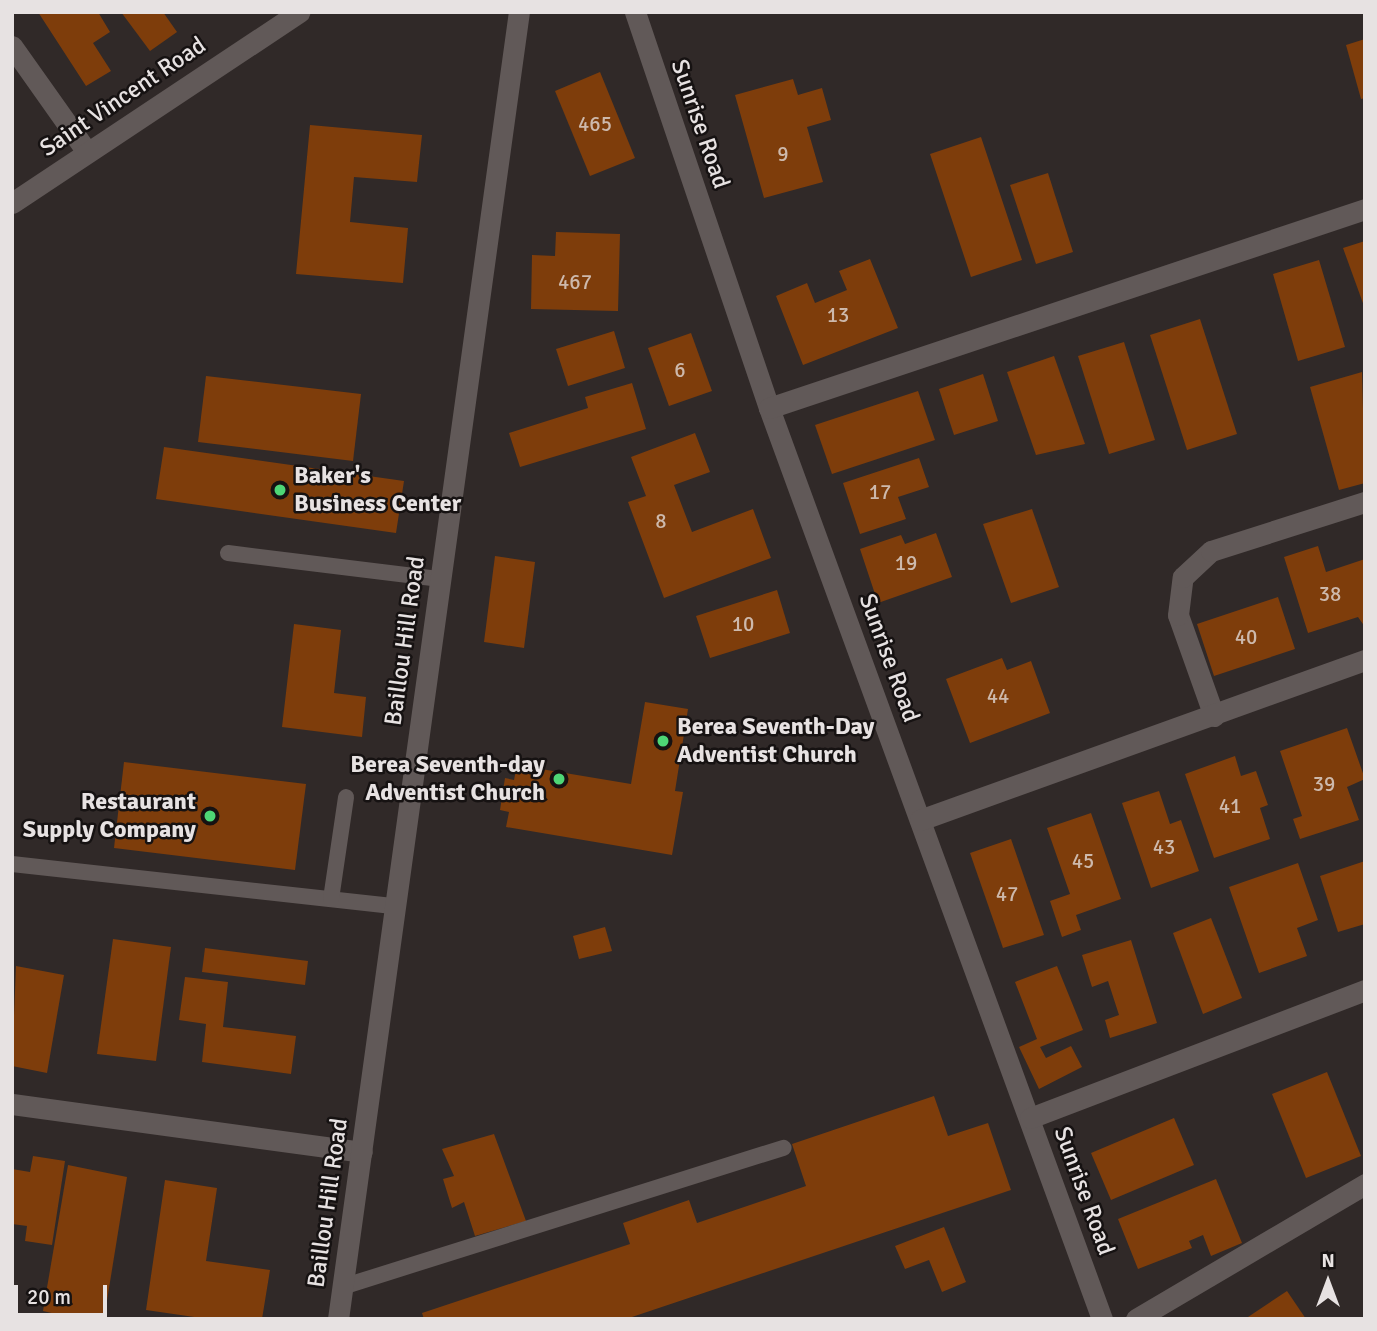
<!DOCTYPE html>
<html>
<head>
<meta charset="utf-8">
<style>
  body { margin:0 }
  #map { position:relative; width:1377px; height:1331px; overflow:hidden; background:#302928; font-family:Signika,sans-serif }
  div>[style] { position:absolute }
  .building>* { inset:0; background:#7e3d0b }
  .lane>* { height:16px; margin:-8px; padding:0 8px; transform-origin:8px; border-radius:8px; background:#615958 }
  .street>* { height:21px; margin:-10.5px; padding:0 10.5px; transform-origin:10.5px; border-radius:10.5px; background:#615958 }
  .secondary>* { height:21px; margin:-10.5px; padding:0 10.5px; transform-origin:10.5px; border-radius:10.5px; background:#615958 }
  .dots>* { width:19px; height:19px; translate:-50% -50%; box-sizing:border-box; border:4px solid #161212; border-radius:50% }
  span { translate:-50% -50%; white-space:nowrap; text-align:center; line-height:1.15; -webkit-text-stroke:5px #161212; paint-order:stroke }
  .number-label { font-size:21px; color:#cdb9ac }
  .number-label span { -webkit-text-stroke-width:0 }
  .street-label { font-size:24px; color:#e7e2e2 }
  .poi-label { font-size:24px; color:#e7e2e2; font-weight:700 }
  .left { translate:0 -50%; text-align:left }
  .right { translate:-100% -50%; text-align:right }
  .frame { position:absolute; inset:0; border:14px solid #e7e2e2; pointer-events:none }
  .north { position:absolute; left:1293px; top:1247px; width:70px; height:70px; -webkit-text-stroke:5px #161212; paint-order:stroke; rotate:0deg; font-size:19px; font-weight:700; line-height:28px; text-align:center; color:#e7e2e2 }
  .north::after { content:''; display:block; margin:auto; width:24px; height:32px; background:#e7e2e2; clip-path:polygon(50% 0,100% 100%,50% 72%,0 100%) }
  .scale { position:absolute; left:14px; top:1285px; width:93px; height:32px; box-sizing:border-box; border:4px solid #e7e2e2; border-top:0; padding-left:9px; font-size:21px; line-height:24px; white-space:nowrap; color:#e7e2e2; -webkit-text-stroke:5px #161212; paint-order:stroke }
</style>
</head>
<body>
<div id="map">
  <div class="building">
    <div style="clip-path:polygon(38px 12px,98px 12px,110px 32px,93px 43px,111px 71px,86px 86px)"></div>
    <div style="clip-path:polygon(121px 12px,163px 12px,177px 32px,150px 51px)"></div>
    <div style="clip-path:polygon(1365px 39px,1365px 98px,1361px 99px,1346px 45px)"></div>
    <div style="clip-path:polygon(600px 72px,635px 158px,590px 176px,555px 91px)"></div>
    <div style="clip-path:polygon(793px 79px,798px 95px,822px 88px,831px 120px,807px 127px,823px 182px,764px 198px,735px 95px)"></div>
    <div style="clip-path:polygon(310px 125px,422px 135px,417px 182px,354px 177px,350px 222px,408px 228px,403px 283px,296px 274px)"></div>
    <div style="clip-path:polygon(981px 137px,1022px 260px,971px 277px,930px 154px)"></div>
    <div style="clip-path:polygon(1048px 173px,1073px 252px,1036px 264px,1010px 185px)"></div>
    <div style="clip-path:polygon(556px 232px,620px 234px,618px 311px,531px 309px,532px 255px,555px 256px)"></div>
    <div style="clip-path:polygon(1365px 241px,1365px 306px,1364px 306px,1343px 248px)"></div>
    <div style="clip-path:polygon(870px 259px,898px 328px,803px 365px,776px 296px,807px 283px,815px 303px,847px 290px,839px 271px)"></div>
    <div style="clip-path:polygon(1319px 260px,1345px 347px,1298px 361px,1273px 274px)"></div>
    <div style="clip-path:polygon(1200px 319px,1237px 434px,1187px 450px,1150px 335px)"></div>
    <div style="clip-path:polygon(614px 331px,625px 368px,568px 386px,556px 349px)"></div>
    <div style="clip-path:polygon(691px 333px,712px 391px,669px 406px,648px 348px)"></div>
    <div style="clip-path:polygon(1124px 342px,1155px 440px,1109px 454px,1078px 356px)"></div>
    <div style="clip-path:polygon(1054px 356px,1085px 444px,1036px 455px,1007px 372px)"></div>
    <div style="clip-path:polygon(1362px 372px,1365px 483px,1339px 490px,1310px 387px)"></div>
    <div style="clip-path:polygon(983px 374px,998px 421px,954px 435px,939px 389px)"></div>
    <div style="clip-path:polygon(206px 376px,361px 394px,353px 461px,198px 442px)"></div>
    <div style="clip-path:polygon(632px 383px,646px 429px,520px 467px,509px 433px,588px 408px,585px 397px)"></div>
    <div style="clip-path:polygon(918px 391px,935px 440px,832px 474px,815px 425px)"></div>
    <div style="clip-path:polygon(695px 433px,710px 472px,674px 485px,692px 532px,753px 509px,771px 558px,664px 598px,628px 502px,646px 496px,631px 457px)"></div>
    <div style="clip-path:polygon(164px 447px,404px 481px,396px 533px,156px 499px)"></div>
    <div style="clip-path:polygon(919px 458px,929px 487px,898px 497px,906px 519px,860px 534px,843px 483px)"></div>
    <div style="clip-path:polygon(1032px 509px,1059px 587px,1011px 603px,983px 524px)"></div>
    <div style="clip-path:polygon(936px 533px,952px 577px,878px 603px,860px 549px,901px 535px,905px 544px)"></div>
    <div style="clip-path:polygon(1318px 546px,1326px 572px,1365px 559px,1365px 627px,1358px 617px,1308px 633px,1284px 557px)"></div>
    <div style="clip-path:polygon(495px 556px,535px 562px,524px 648px,484px 642px)"></div>
    <div style="clip-path:polygon(777px 590px,790px 633px,710px 658px,696px 616px)"></div>
    <div style="clip-path:polygon(1278px 597px,1295px 649px,1214px 676px,1197px 624px)"></div>
    <div style="clip-path:polygon(294px 624px,341px 630px,334px 693px,366px 697px,362px 737px,282px 727px)"></div>
    <div style="clip-path:polygon(1002px 658px,1007px 670px,1031px 661px,1050px 713px,970px 743px,946px 679px)"></div>
    <div style="clip-path:polygon(645px 702px,688px 709px,675px 791px,683px 792px,672px 855px,506px 827px,509px 812px,500px 810px,505px 778px,514px 780px,517px 765px,631px 784px)"></div>
    <div style="clip-path:polygon(1347px 728px,1365px 779px,1347px 787px,1359px 820px,1300px 839px,1293px 819px,1302px 816px,1280px 751px)"></div>
    <div style="clip-path:polygon(1235px 756px,1241px 776px,1256px 771px,1268px 805px,1260px 808px,1270px 839px,1214px 858px,1185px 774px)"></div>
    <div style="clip-path:polygon(124px 762px,306px 784px,295px 870px,114px 848px)"></div>
    <div style="clip-path:polygon(1159px 791px,1170px 824px,1181px 820px,1199px 871px,1151px 888px,1122px 803px)"></div>
    <div style="clip-path:polygon(1091px 813px,1121px 899px,1076px 915px,1081px 930px,1062px 937px,1050px 901px,1070px 894px,1047px 828px)"></div>
    <div style="clip-path:polygon(1011px 839px,1044px 935px,1003px 948px,970px 853px)"></div>
    <div style="clip-path:polygon(1365px 861px,1365px 924px,1338px 932px,1320px 876px)"></div>
    <div style="clip-path:polygon(1298px 863px,1318px 920px,1297px 928px,1307px 956px,1259px 973px,1229px 887px)"></div>
    <div style="clip-path:polygon(1211px 918px,1242px 998px,1203px 1014px,1173px 933px)"></div>
    <div style="clip-path:polygon(605px 927px,612px 951px,579px 959px,573px 936px)"></div>
    <div style="clip-path:polygon(113px 939px,171px 947px,156px 1061px,97px 1054px)"></div>
    <div style="clip-path:polygon(1131px 940px,1157px 1023px,1110px 1038px,1105px 1020px,1119px 1015px,1108px 981px,1092px 987px,1082px 955px)"></div>
    <div style="clip-path:polygon(205px 948px,308px 961px,305px 985px,202px 972px)"></div>
    <div style="clip-path:polygon(16px 966px,64px 975px,47px 1073px,12px 1066px)"></div>
    <div style="clip-path:polygon(1057px 966px,1083px 1030px,1040px 1047px,1046px 1058px,1071px 1046px,1082px 1067px,1039px 1089px,1019px 1047px,1037px 1039px,1015px 982px)"></div>
    <div style="clip-path:polygon(185px 977px,228px 982px,223px 1027px,296px 1036px,291px 1074px,202px 1062px,206px 1024px,179px 1020px)"></div>
    <div style="clip-path:polygon(1327px 1072px,1361px 1156px,1306px 1178px,1272px 1094px)"></div>
    <div style="clip-path:polygon(934px 1096px,948px 1136px,988px 1123px,1011px 1190px,626px 1319px,424px 1319px,422px 1313px,630px 1244px,623px 1223px,689px 1200px,697px 1223px,806px 1186px,792px 1144px)"></div>
    <div style="clip-path:polygon(1174px 1118px,1194px 1165px,1111px 1200px,1091px 1153px)"></div>
    <div style="clip-path:polygon(494px 1134px,526px 1221px,475px 1236px,464px 1202px,452px 1208px,443px 1179px,454px 1176px,442px 1149px)"></div>
    <div style="clip-path:polygon(33px 1156px,65px 1161px,52px 1245px,25px 1241px,27px 1226px,12px 1224px,12px 1169px,30px 1172px)"></div>
    <div style="clip-path:polygon(68px 1165px,127px 1177px,104px 1319px,77px 1319px,43px 1311px)"></div>
    <div style="clip-path:polygon(1216px 1179px,1242px 1243px,1211px 1256px,1203px 1235px,1189px 1241px,1192px 1248px,1138px 1269px,1118px 1219px)"></div>
    <div style="clip-path:polygon(165px 1180px,217px 1188px,206px 1261px,270px 1270px,262px 1319px,208px 1319px,146px 1310px)"></div>
    <div style="clip-path:polygon(944px 1227px,966px 1282px,942px 1292px,929px 1260px,905px 1269px,895px 1246px)"></div>
    <div style="clip-path:polygon(1287px 1291px,1306px 1319px,1245px 1319px)"></div>
  </div>
  <div class="lane">
    <div style="left:228px;top:553px;width:214px;rotate:7deg"></div>
    <div style="left:12px;top:864px;width:385px;rotate:6.3deg"></div>
    <div style="left:331px;top:899px;width:103px;rotate:-81.6deg"></div>
    <div style="left:342px;top:1287px;width:463px;rotate:-17.5deg"></div>
  </div>
  <div class="street">
    <div style="left:635px;top:12px;width:418px;rotate:71.3deg"></div>
    <div style="left:769px;top:408px;width:970px;rotate:69.92deg"></div>
    <div style="left:12px;top:46px;width:130px;rotate:54.7deg"></div>
    <div style="left:769px;top:408px;width:628px;rotate:-18.46deg"></div>
    <div style="left:1214px;top:716px;width:107px;rotate:-109.6deg"></div>
    <div style="left:1178px;top:615px;width:38px;rotate:-83deg"></div>
    <div style="left:1183px;top:577px;width:38px;rotate:-43deg"></div>
    <div style="left:1211px;top:551px;width:162px;rotate:-17.7deg"></div>
    <div style="left:920px;top:820px;width:473px;rotate:-19.8deg"></div>
    <div style="left:12px;top:1104px;width:353px;rotate:7.8deg"></div>
    <div style="left:1030px;top:1118px;width:359px;rotate:-20.9deg"></div>
    <div style="left:1136px;top:1319px;width:266px;rotate:-30.5deg"></div>
  </div>
  <div class="secondary">
    <div style="left:12px;top:203px;width:345px;rotate:-33.6deg"></div>
    <div style="left:338px;top:1319px;width:1319px;rotate:-82.12deg"></div>
  </div>
  <div class="dots">
    <div style="left:280px;top:490px;background:#4ed675"></div>
    <div style="left:663px;top:741px;background:#4ed675"></div>
    <div style="left:559px;top:779px;background:#4ed675"></div>
    <div style="left:210px;top:816px;background:#4ed675"></div>
  </div>
  <div class="number-label">
    <span style="left:595px;top:124px">465</span>
    <span style="left:783px;top:154px">9</span>
    <span style="left:575px;top:282px">467</span>
    <span style="left:838px;top:315px">13</span>
    <span style="left:680px;top:370px">6</span>
    <span style="left:880px;top:492px">17</span>
    <span style="left:661px;top:521px">8</span>
    <span style="left:906px;top:563px">19</span>
    <span style="left:1330px;top:594px">38</span>
    <span style="left:743px;top:624px">10</span>
    <span style="left:1246px;top:637px">40</span>
    <span style="left:998px;top:696px">44</span>
    <span style="left:1324px;top:784px">39</span>
    <span style="left:1230px;top:806px">41</span>
    <span style="left:1164px;top:847px">43</span>
    <span style="left:1083px;top:861px">45</span>
    <span style="left:1007px;top:894px">47</span>
  </div>
  <div class="street-label">
    <span style="left:123px;top:97px;rotate:-34deg">Saint Vincent Road</span>
    <span style="left:700px;top:124px;rotate:71deg">Sunrise Road</span>
    <span style="left:405px;top:641px;rotate:-82deg">Baillou Hill Road</span>
    <span style="left:889px;top:658px;rotate:70deg">Sunrise Road</span>
    <span style="left:1084px;top:1191px;rotate:70deg">Sunrise Road</span>
    <span style="left:328px;top:1203px;rotate:-82deg">Baillou Hill Road</span>
  </div>
  <div class="poi-label">
    <span class="left" style="left:294px;top:490px">Baker's<br>Business Center</span>
    <span class="left" style="left:677px;top:741px">Berea Seventh-Day<br>Adventist Church</span>
    <span class="right" style="left:545px;top:779px">Berea Seventh-day<br>Adventist Church</span>
    <span class="right" style="left:196px;top:816px">Restaurant<br>Supply Company</span>
  </div>
  <div class="frame"></div>
  <div class="north">N</div>
  <div class="scale">20 m</div>
</div>
</body>
</html>
